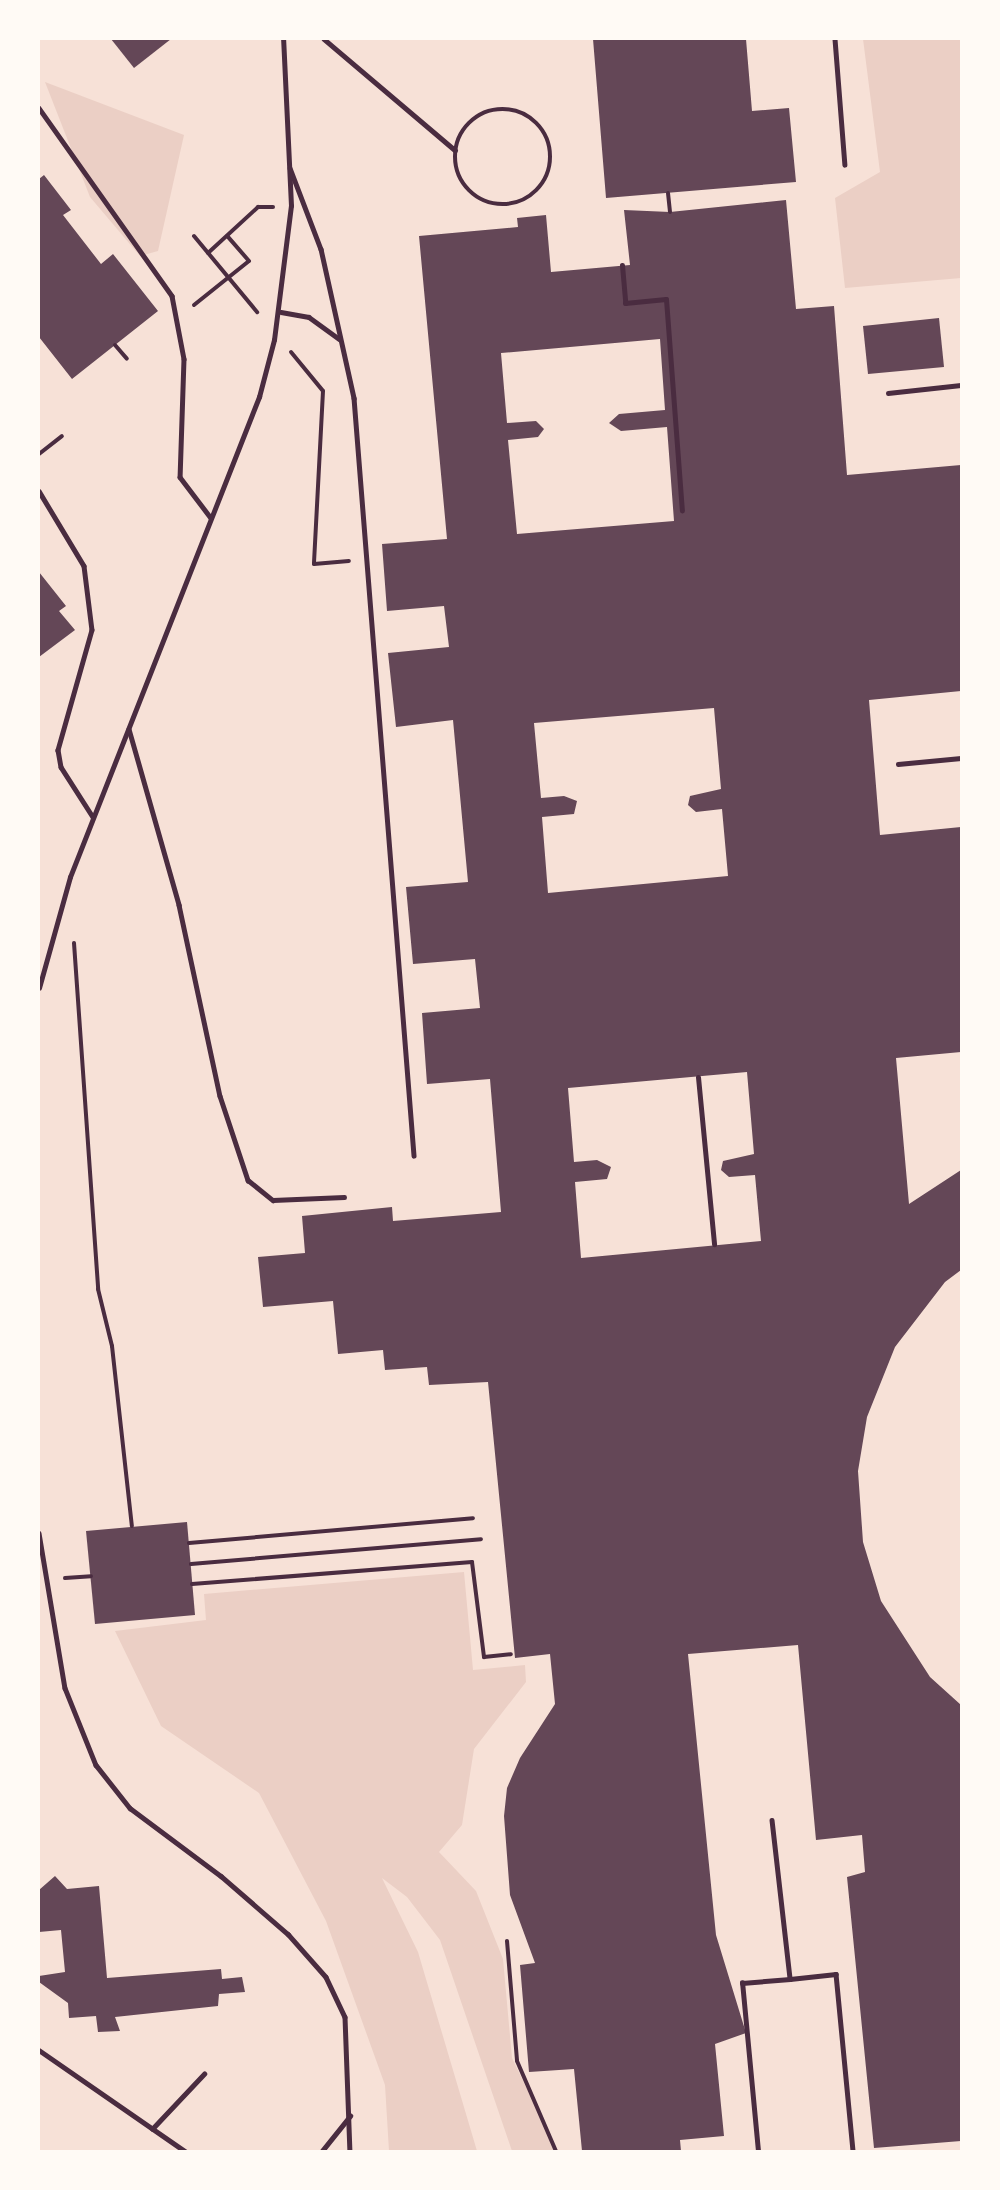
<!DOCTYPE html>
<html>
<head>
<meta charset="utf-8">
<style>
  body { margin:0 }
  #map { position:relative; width:1000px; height:2190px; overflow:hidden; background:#f7e1d7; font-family:Commissioner,sans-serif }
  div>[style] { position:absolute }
  .green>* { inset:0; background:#ebcfc5 }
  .building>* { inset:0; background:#644757 }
  .path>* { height:4px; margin:-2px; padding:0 2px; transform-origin:2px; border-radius:2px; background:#4a2c40 }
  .service>* { height:4.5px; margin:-2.25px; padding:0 2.25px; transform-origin:2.25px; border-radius:2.25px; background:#4a2c40 }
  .service>.ring { margin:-2.25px; padding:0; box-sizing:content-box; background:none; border:4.5px solid #4a2c40; border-radius:50% }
  .pedestrian>* { height:5px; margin:-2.5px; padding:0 2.5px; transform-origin:2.5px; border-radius:2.5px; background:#4a2c40 }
  span { translate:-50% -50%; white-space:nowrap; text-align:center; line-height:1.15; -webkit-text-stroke:6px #fffaf5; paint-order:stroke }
  .frame { position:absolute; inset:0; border:40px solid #fffaf5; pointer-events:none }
</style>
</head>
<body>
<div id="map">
  <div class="green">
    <div style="clip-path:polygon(863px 39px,961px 39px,961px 278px,845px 288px,835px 198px,880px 172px)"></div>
    <div style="clip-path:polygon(45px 82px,184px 135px,158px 251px,140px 256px,90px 197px)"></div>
    <div style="clip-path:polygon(464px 1572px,473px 1670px,525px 1665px,526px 1682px,474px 1749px,462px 1825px,439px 1852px,476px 1891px,503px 1959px,512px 2058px,557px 2151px,512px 2151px,440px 1940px,407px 1897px,382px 1878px,418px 1952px,477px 2151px,389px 2151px,385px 2085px,326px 1921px,259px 1793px,161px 1726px,115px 1631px,206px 1620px,204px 1594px)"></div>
  </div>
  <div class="building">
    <div style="clip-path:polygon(111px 39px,171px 39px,134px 68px)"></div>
    <div style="clip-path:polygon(593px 39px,746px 39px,752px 111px,789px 108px,796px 182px,606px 198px)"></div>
    <div style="clip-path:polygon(44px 175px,71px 210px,63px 215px,101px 264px,113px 254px,158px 311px,72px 379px,39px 337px,39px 179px)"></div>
    <div style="clip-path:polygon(evenodd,786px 200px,796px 309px,834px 306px,847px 475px,961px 465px,961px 691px,869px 700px,880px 835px,961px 827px,961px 1052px,896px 1058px,909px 1204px,961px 1170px,961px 1270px,945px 1282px,895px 1347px,867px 1417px,858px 1471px,863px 1542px,881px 1601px,930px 1677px,961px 1705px,961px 2141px,874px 2148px,847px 1877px,865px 1872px,862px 1835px,816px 1840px,798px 1645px,688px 1654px,716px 1935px,746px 2033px,715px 2044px,724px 2136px,680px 2140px,681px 2151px,582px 2151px,574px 2069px,529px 2072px,520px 1965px,535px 1963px,510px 1895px,504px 1816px,507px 1788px,520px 1758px,555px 1704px,550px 1654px,515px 1658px,488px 1382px,429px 1385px,427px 1367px,385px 1370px,383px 1350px,338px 1354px,333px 1301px,263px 1307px,258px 1257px,305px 1253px,302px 1216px,392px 1207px,393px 1221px,501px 1212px,490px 1079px,427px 1084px,422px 1013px,480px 1008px,475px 959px,413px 964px,406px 887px,468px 882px,453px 720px,396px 727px,388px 653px,449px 647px,444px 606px,387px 611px,382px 544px,447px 539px,419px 236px,518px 227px,517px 218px,546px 215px,551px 272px,630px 265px,624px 210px,670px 212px,786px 200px,660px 339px,665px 410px,619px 414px,609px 423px,621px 431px,667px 427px,674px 521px,517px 534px,508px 440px,538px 437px,544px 429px,536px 421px,507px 423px,501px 353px,660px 339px,786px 200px,714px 708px,721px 789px,690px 796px,688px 805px,696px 812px,722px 809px,728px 876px,548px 893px,542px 817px,574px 814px,577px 801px,564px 796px,541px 798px,534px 723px,714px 708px,786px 200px,747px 1072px,754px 1154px,723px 1161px,721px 1170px,729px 1177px,755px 1175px,761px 1241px,581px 1258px,575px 1182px,607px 1179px,611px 1167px,597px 1160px,574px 1162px,568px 1088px,747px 1072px)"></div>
    <div style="clip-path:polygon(939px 318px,944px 367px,868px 374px,863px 326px)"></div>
    <div style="clip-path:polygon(39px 572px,66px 606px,59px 611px,75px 630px,39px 657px)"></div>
    <div style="clip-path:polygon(187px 1522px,195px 1615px,95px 1624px,86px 1531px)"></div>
    <div style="clip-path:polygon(55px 1876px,67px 1889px,99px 1886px,107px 1978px,221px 1969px,222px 1979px,242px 1977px,245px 1992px,219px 1994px,218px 2006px,115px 2017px,120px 2031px,98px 2032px,96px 2016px,69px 2018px,68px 2003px,39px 1982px,39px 1976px,65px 1972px,61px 1930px,39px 1932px,39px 1890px)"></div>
  </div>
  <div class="path">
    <div style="left:668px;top:193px;width:19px;rotate:84deg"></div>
    <div style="left:194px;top:236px;width:99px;rotate:50.3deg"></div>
    <div style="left:208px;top:253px;width:68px;rotate:-42.6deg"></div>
    <div style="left:258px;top:207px;width:15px"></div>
    <div style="left:194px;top:305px;width:70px;rotate:-38.7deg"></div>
    <div style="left:249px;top:261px;width:33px;rotate:-131deg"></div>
    <div style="left:115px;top:345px;width:18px;rotate:49deg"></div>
    <div style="left:291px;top:352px;width:50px;rotate:50.6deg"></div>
    <div style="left:323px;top:391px;width:173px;rotate:93deg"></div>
    <div style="left:314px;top:564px;width:35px;rotate:-5deg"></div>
    <div style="left:39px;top:454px;width:29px;rotate:-38deg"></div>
    <div style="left:74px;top:943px;width:347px;rotate:86deg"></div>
    <div style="left:98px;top:1289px;width:59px;rotate:76.2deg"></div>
    <div style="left:112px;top:1346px;width:181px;rotate:83.7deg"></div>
    <div style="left:189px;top:1543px;width:285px;rotate:-5deg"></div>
    <div style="left:191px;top:1564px;width:291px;rotate:-4.9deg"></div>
    <div style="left:65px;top:1578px;width:26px;rotate:-4deg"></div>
    <div style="left:192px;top:1584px;width:281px;rotate:-4.5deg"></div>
    <div style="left:472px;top:1562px;width:96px;rotate:82.8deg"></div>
    <div style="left:484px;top:1657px;width:27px;rotate:-6deg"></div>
    <div style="left:507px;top:1941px;width:120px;rotate:85.2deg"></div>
    <div style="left:517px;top:2061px;width:98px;rotate:66.6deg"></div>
  </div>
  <div class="service">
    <div style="left:324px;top:39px;width:172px;rotate:40.3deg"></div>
    <div style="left:835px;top:39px;width:126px;rotate:85.5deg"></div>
    <div style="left:39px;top:108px;width:230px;rotate:54.7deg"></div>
    <div style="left:172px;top:296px;width:64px;rotate:79.2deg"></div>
    <div style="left:184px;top:359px;width:118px;rotate:91.9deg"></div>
    <div style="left:180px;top:477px;width:51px;rotate:52.9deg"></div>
    <div class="ring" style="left:455px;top:109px;width:91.5px;height:91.5px"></div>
    <div style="left:290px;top:168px;width:87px;rotate:69.1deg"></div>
    <div style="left:321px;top:249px;width:153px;rotate:77.5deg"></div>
    <div style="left:354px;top:398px;width:760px;rotate:85.47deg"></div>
    <div style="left:281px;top:312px;width:28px;rotate:10deg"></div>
    <div style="left:309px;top:317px;width:37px;rotate:36deg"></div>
    <div style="left:888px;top:393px;width:73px;rotate:-6.3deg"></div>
    <div style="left:39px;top:491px;width:87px;rotate:59deg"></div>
    <div style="left:84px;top:566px;width:64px;rotate:82.9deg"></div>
    <div style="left:92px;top:630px;width:125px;rotate:105.8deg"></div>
    <div style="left:58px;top:750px;width:17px;rotate:80deg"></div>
    <div style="left:61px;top:767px;width:59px;rotate:57.4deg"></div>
    <div style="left:129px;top:729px;width:183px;rotate:74.1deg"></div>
    <div style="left:179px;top:905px;width:195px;rotate:77.9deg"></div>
    <div style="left:220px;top:1096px;width:89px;rotate:71.6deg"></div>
    <div style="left:248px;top:1180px;width:32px;rotate:39deg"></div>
    <div style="left:273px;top:1200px;width:71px;rotate:-2.4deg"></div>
    <div style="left:898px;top:764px;width:63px;rotate:-5.4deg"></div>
    <div style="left:39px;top:988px;width:115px;rotate:-74.4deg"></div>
    <div style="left:70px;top:877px;width:516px;rotate:-68.51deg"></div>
    <div style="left:259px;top:397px;width:59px;rotate:-75.3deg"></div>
    <div style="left:274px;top:340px;width:135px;rotate:-82.8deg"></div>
    <div style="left:291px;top:206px;width:167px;rotate:-92.7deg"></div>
    <div style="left:39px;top:1533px;width:157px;rotate:80.5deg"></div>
    <div style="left:65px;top:1688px;width:83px;rotate:68.1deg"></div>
    <div style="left:96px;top:1765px;width:55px;rotate:51.7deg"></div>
    <div style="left:130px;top:1808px;width:114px;rotate:36.8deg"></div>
    <div style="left:221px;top:1876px;width:89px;rotate:40.9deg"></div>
    <div style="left:288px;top:1934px;width:57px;rotate:48.5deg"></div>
    <div style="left:326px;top:1977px;width:44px;rotate:64.6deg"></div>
    <div style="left:345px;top:2017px;width:134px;rotate:87.9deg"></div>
    <div style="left:772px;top:1820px;width:160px;rotate:83.5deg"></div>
    <div style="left:790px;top:1979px;width:46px;rotate:-6.2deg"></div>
    <div style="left:836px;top:1974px;width:178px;rotate:84.5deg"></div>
    <div style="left:39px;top:2050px;width:178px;rotate:34.7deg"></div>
    <div style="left:152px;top:2129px;width:76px;rotate:-46.6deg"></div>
    <div style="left:322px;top:2151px;width:45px;rotate:-51.3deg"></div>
    <div style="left:758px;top:2151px;width:169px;rotate:-95.4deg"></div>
    <div style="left:742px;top:1983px;width:48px;rotate:-4.8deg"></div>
  </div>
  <div class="pedestrian">
    <div style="left:622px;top:265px;width:38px;rotate:85deg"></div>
    <div style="left:625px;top:303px;width:41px;rotate:-5.6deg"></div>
    <div style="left:666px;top:299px;width:212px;rotate:85.7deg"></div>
    <div style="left:698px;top:1077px;width:168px;rotate:84.5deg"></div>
  </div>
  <div class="frame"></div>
</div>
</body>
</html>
